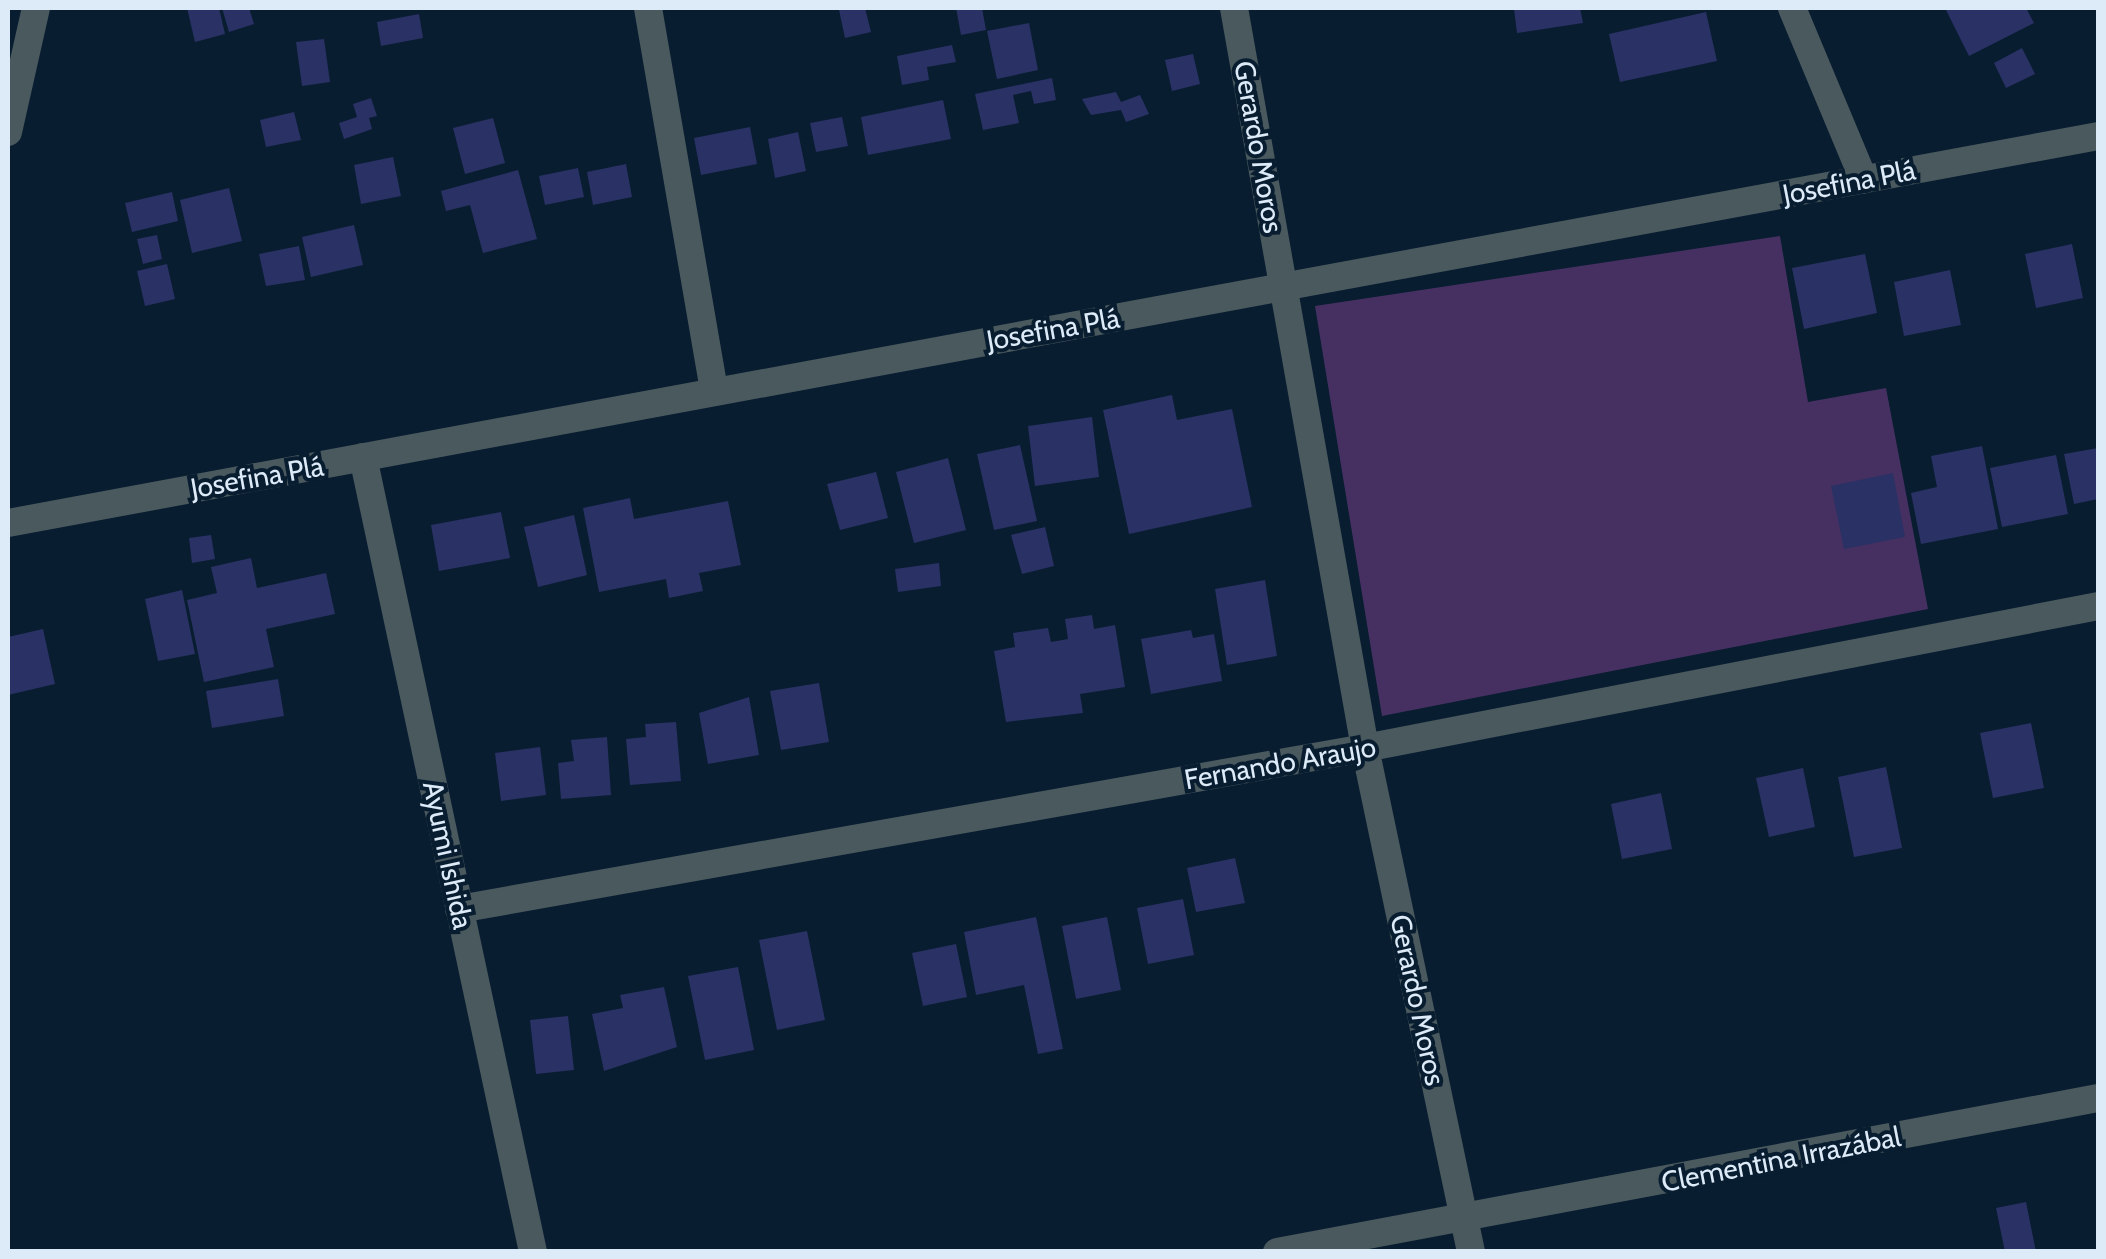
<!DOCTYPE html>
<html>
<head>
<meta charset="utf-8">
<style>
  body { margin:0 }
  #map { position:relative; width:2106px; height:1259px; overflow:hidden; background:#081d30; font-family:Cabin,sans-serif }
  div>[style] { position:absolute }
  .green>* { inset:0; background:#463062 }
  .building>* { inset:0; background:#2a3164 }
  .minor>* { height:28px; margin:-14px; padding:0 14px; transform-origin:14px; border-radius:14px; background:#4a595e }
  span { translate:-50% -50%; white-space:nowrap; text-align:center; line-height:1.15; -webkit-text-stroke:8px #081d30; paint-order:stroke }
  .street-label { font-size:28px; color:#ddeaf8 }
  .frame { position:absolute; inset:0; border:10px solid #ddeaf8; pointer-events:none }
</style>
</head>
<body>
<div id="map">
  <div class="green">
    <div style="clip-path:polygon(1780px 236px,1808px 402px,1886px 388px,1928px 609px,1382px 716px,1315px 306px)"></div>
  </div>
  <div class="building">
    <div style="clip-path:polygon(187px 8px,219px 8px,225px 34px,195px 42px)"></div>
    <div style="clip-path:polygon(222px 8px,249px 8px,254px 24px,229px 32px)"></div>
    <div style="clip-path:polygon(865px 8px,871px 32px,845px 38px,839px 10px)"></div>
    <div style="clip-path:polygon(956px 8px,982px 8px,986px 30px,961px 35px)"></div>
    <div style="clip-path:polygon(1580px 8px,1583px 23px,1517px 33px,1514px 9px)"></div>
    <div style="clip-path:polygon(1945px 8px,2026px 8px,2034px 23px,1969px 56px)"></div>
    <div style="clip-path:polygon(1706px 12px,1717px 61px,1620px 82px,1609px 34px)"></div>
    <div style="clip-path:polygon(419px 14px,423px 38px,381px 46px,377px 22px)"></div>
    <div style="clip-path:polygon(1029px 23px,1038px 70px,997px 79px,987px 31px)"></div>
    <div style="clip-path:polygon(324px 39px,330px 82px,302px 86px,296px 42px)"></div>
    <div style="clip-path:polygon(952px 45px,956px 62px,927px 67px,929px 80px,902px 85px,897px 56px)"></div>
    <div style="clip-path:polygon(2022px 48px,2035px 74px,2006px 88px,1994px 63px)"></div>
    <div style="clip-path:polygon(1193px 54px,1200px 84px,1172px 91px,1165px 60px)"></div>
    <div style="clip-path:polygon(1052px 78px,1056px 100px,1034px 104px,1031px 91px,1013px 95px,1019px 123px,983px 130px,975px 94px)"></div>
    <div style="clip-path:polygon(1116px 92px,1121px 102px,1140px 95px,1149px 114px,1126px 122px,1121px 110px,1091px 115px,1082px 99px)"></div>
    <div style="clip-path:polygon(371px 98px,377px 116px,369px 118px,372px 129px,344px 139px,339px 123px,357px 117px,353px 104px)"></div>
    <div style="clip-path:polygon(943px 100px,951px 139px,868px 155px,861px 117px)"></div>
    <div style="clip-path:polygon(294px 112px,301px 140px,266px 147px,260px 120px)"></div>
    <div style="clip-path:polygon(842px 117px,848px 146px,816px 152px,810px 123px)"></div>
    <div style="clip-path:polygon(493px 118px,505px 163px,465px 174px,453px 128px)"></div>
    <div style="clip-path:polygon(750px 127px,757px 164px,701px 175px,694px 138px)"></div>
    <div style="clip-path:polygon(798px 132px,806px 171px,775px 178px,768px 139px)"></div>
    <div style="clip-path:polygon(393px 157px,401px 196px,361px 204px,354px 165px)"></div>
    <div style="clip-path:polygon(626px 164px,632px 197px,593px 205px,587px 172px)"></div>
    <div style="clip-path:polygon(578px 168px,584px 197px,545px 205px,539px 176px)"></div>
    <div style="clip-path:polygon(518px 170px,537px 239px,483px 253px,470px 205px,446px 211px,441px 191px)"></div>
    <div style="clip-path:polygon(229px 188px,242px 241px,192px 253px,180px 200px)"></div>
    <div style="clip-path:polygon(172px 192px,178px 221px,132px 232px,125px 203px)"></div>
    <div style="clip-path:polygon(354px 225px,363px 265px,311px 277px,302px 237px)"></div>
    <div style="clip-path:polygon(157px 235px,162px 259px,143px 264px,137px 239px)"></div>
    <div style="clip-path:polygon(2072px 244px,2083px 298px,2036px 308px,2025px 254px)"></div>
    <div style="clip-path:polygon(299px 246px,305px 280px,266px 286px,259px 254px)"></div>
    <div style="clip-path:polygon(1865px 254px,1877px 313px,1804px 329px,1792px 268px)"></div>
    <div style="clip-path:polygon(167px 264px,175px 299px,145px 306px,137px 271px)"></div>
    <div style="clip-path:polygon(1950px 270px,1961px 325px,1904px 336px,1894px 282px)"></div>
    <div style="clip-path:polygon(1172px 395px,1177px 420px,1232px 409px,1252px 507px,1129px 534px,1103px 410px)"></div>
    <div style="clip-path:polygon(1092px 417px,1099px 477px,1035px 486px,1028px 426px)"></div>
    <div style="clip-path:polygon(1020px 445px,1037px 521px,994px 530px,977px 454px)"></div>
    <div style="clip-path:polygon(1982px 446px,1998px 529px,1921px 544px,1911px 493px,1937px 487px,1931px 456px)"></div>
    <div style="clip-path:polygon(2098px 448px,2098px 499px,2074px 504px,2064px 454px)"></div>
    <div style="clip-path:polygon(2056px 455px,2068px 514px,2002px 527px,1990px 468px)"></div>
    <div style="clip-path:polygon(948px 458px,966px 530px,914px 543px,896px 472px)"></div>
    <div style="clip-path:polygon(876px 472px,888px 518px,840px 530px,827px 484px)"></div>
    <div style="clip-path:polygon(1893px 473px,1905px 537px,1844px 549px,1831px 486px)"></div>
    <div style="clip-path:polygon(630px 498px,634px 519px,728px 501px,741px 565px,699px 573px,703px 591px,669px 598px,666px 579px,599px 592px,583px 508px)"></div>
    <div style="clip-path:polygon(501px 512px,510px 558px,439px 571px,431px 525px)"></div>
    <div style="clip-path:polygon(574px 515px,587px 575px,538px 587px,524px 527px)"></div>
    <div style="clip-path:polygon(1045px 527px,1054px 566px,1022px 574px,1011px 535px)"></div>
    <div style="clip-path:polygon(211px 535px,215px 559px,192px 563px,189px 538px)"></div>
    <div style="clip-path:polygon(251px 558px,257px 588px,326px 573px,335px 614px,266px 629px,274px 667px,204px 682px,187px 600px,217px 593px,211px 567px)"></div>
    <div style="clip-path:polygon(939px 563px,941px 586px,898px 592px,895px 569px)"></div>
    <div style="clip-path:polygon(1265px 580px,1277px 656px,1227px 665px,1215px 589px)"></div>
    <div style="clip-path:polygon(182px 590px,195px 654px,158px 661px,145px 599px)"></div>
    <div style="clip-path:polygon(1092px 615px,1094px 629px,1115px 625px,1125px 687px,1080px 694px,1083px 713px,1006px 722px,994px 651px,1015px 647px,1013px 633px,1048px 628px,1051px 642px,1068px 639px,1065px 619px)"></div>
    <div style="clip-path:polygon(43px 629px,55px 684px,8px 695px,8px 637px)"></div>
    <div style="clip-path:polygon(1191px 630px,1193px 638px,1214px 634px,1222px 681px,1151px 694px,1141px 639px)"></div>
    <div style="clip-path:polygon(278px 679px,284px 716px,212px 728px,206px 691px)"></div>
    <div style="clip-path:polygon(819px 683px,829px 742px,781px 750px,770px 691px)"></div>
    <div style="clip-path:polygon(749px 697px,759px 755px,708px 764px,699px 713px)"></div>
    <div style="clip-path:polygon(676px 722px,681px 781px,630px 785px,626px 739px,646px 737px,645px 724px)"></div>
    <div style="clip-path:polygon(2031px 723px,2044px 788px,1993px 798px,1980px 733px)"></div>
    <div style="clip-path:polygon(607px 737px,611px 795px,561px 799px,558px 763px,574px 761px,571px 740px)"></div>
    <div style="clip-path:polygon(540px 747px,546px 795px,501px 801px,495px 753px)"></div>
    <div style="clip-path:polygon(1886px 767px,1902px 848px,1854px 857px,1838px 777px)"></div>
    <div style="clip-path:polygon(1803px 768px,1815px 827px,1769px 837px,1756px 778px)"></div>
    <div style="clip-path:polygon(1661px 793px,1672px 849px,1622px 859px,1611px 804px)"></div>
    <div style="clip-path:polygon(1235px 858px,1245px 903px,1196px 912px,1187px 868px)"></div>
    <div style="clip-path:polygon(1183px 899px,1194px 955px,1148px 964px,1137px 908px)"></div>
    <div style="clip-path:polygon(1036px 917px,1063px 1049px,1038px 1054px,1024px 985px,976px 995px,964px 932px)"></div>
    <div style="clip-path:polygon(1107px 917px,1121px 990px,1076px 999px,1062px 926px)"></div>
    <div style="clip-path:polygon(807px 931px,825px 1020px,777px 1030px,759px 940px)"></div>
    <div style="clip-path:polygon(956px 944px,967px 997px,923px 1006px,912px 953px)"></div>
    <div style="clip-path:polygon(738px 967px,754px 1050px,705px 1060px,688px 976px)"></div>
    <div style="clip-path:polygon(664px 987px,677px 1047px,604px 1071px,592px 1014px,623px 1008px,620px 995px)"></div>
    <div style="clip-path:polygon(568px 1016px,574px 1070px,536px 1074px,530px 1020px)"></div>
    <div style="clip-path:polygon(2026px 1202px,2036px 1252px,2005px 1252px,1996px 1208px)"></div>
  </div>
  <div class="minor">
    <div style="left:648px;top:8px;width:387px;rotate:80.2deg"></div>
    <div style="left:1234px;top:8px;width:752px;rotate:79.96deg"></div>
    <div style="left:1365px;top:748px;width:515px;rotate:78.12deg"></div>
    <div style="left:1792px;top:8px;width:186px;rotate:67.3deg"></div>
    <div style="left:8px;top:132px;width:127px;rotate:-77.3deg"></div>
    <div style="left:363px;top:457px;width:813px;rotate:77.93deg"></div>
    <div style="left:8px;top:523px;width:2126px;rotate:-10.49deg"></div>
    <div style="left:459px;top:909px;width:920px;rotate:-10.08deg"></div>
    <div style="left:1365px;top:748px;width:747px;rotate:-10.96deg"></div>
    <div style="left:1277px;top:1252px;width:835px;rotate:-10.62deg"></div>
  </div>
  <div class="street-label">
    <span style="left:1259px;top:147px;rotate:80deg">Gerardo Moros</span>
    <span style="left:1849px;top:182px;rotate:-11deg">Josefina Plá</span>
    <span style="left:1053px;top:329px;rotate:-10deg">Josefina Plá</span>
    <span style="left:257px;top:477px;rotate:-10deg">Josefina Plá</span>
    <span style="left:1280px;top:763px;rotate:-10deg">Fernando Araujo</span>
    <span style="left:448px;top:855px;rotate:78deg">Ayumi Ishida</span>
    <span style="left:1418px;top:1000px;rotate:78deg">Gerardo Moros</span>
    <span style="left:1781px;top:1159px;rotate:-11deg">Clementina Irrazábal</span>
  </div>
  <div class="frame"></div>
</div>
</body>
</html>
